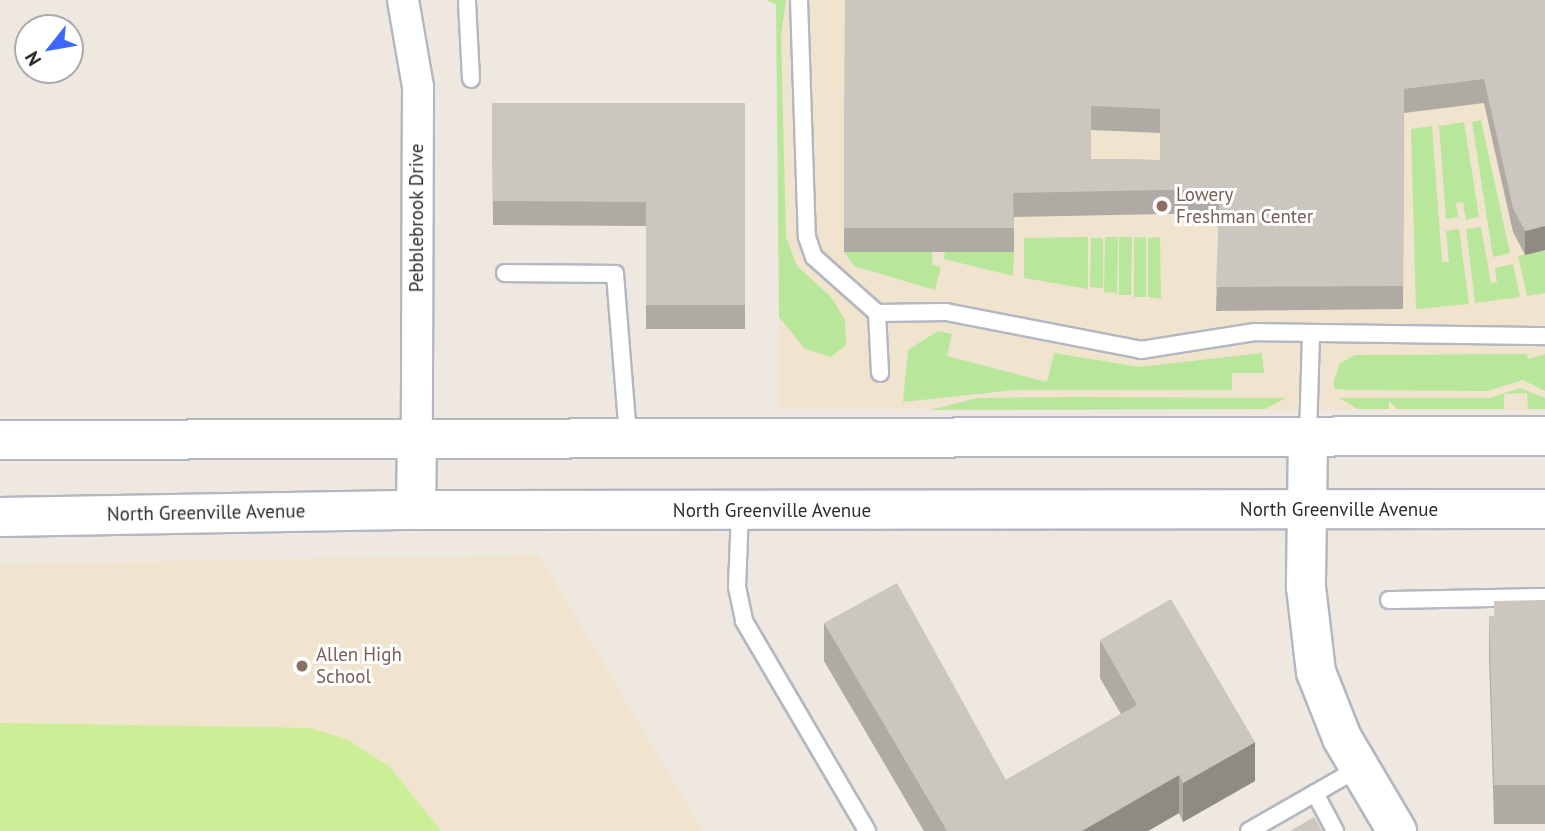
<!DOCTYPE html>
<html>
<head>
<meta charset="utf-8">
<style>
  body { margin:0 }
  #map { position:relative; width:1545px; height:831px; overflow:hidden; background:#efe8e0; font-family:"PT Sans",sans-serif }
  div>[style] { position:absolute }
  .education>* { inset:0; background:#f0e4cf }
  .green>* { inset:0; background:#b8e69b }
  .pitch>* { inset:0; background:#ccee97 }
  .roads { filter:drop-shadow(2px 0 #b3b7c1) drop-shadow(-2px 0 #b3b7c1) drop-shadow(0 2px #b3b7c1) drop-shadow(0 -2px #b3b7c1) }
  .lane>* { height:16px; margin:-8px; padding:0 8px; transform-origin:8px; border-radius:8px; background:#fff }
  .street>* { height:30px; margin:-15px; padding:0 15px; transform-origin:15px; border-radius:15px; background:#fff }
  .secondary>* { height:38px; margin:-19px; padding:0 19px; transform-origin:19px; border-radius:19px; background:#fff }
  .wall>* { inset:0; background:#afaaa3 }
  .shaded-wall>* { inset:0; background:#8e8b85 }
  .building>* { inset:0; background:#cbc6be }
  .dots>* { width:19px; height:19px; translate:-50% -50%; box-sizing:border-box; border:4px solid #fff; border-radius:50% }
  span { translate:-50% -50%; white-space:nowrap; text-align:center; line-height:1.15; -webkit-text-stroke:6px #fff; paint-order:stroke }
  .education-label { font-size:19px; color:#785e54 }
  .left { translate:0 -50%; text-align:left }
  .street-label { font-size:19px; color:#2d2d2d }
  .north { position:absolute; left:14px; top:14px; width:70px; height:70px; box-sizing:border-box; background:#fff; border:2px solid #ababab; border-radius:50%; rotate:239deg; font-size:19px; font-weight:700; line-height:28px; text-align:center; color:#2d2d2d }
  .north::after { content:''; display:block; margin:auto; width:24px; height:32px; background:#3d68ff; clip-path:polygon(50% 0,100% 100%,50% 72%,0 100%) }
</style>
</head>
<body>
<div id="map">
  <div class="education">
    <div style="clip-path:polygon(766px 0,1545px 0,1545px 410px,779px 409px,778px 3px)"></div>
    <div style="clip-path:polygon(539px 555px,703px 831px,0 831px,0 564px)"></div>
  </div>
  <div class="green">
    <div style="clip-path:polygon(766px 0,786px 0,781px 36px,786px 237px,797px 266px,831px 297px,845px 320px,846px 345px,831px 357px,805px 349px,779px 317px,776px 4px)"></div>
    <div style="clip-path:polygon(1481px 120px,1510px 253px,1493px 257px,1472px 122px)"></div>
    <div style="clip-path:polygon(1464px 122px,1479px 217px,1466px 220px,1463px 202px,1456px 203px,1458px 217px,1446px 219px,1439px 126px)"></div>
    <div style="clip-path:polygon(1432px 126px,1442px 262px,1449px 262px,1446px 231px,1459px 229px,1469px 304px,1416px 309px,1411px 129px)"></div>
    <div style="clip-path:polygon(1481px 227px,1491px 283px,1497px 282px,1495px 268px,1513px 264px,1520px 297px,1475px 303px,1466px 229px)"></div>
    <div style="clip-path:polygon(1088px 237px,1088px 289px,1024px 278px,1024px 238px)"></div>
    <div style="clip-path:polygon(1105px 237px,1118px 237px,1117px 293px,1104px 292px)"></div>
    <div style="clip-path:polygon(1119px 237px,1132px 237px,1131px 295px,1119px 295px)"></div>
    <div style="clip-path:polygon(1146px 237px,1146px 297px,1134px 297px,1134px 238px)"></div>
    <div style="clip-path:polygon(1160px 237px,1161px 299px,1148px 297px,1148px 238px)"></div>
    <div style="clip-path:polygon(1091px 238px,1103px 238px,1103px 288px,1090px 287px)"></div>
    <div style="clip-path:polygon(1545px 250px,1545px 293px,1527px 296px,1518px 256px)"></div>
    <div style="clip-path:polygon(844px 252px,932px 252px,933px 265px,941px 267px,935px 290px,854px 266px)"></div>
    <div style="clip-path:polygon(945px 252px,1014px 252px,1013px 276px,944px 259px)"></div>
    <div style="clip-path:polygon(938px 331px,952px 334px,947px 356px,1047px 382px,1054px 353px,1140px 367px,1262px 353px,1264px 373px,1232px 373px,1232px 390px,1015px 390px,903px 402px,908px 350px)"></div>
    <div style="clip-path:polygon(1527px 354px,1528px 359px,1545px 354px,1545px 391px,1523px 380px,1487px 391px,1354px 390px,1335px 389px,1333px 383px,1340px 363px,1355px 355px)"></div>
    <div style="clip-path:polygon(1520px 388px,1545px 398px,1545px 409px,1528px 409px,1527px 393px,1504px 394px,1504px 409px,1397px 409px,1389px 401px,1389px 409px,1358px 409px,1339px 398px,1490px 398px)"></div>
    <div style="clip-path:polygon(977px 398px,1080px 397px,1286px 398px,1265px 409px,930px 410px)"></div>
  </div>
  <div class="pitch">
    <div style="clip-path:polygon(0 723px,311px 728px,348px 740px,390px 767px,441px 831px,0 831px)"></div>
  </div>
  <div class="roads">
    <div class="lane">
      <div style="left:799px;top:0;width:237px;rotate:88.1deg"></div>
      <div style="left:807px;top:237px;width:21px;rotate:71deg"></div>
      <div style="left:814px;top:257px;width:84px;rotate:41.6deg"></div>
      <div style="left:877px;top:313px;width:60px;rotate:87.1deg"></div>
      <div style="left:467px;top:2px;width:77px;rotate:87deg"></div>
      <div style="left:505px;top:273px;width:110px;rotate:0.5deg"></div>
      <div style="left:615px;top:274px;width:163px;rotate:85.4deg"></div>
      <div style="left:877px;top:313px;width:69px;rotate:-0.8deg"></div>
      <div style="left:946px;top:312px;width:199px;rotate:11deg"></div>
      <div style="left:1141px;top:350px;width:115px;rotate:-9deg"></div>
      <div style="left:1255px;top:332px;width:290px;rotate:0.8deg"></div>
      <div style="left:1308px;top:437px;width:104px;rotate:-88.3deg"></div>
      <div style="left:740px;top:512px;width:75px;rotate:92.3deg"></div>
      <div style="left:737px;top:587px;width:35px;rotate:78deg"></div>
      <div style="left:744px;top:621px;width:243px;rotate:59.6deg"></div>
      <div style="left:1389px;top:600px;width:156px;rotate:-1.1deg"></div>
      <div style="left:1315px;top:793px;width:43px;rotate:62.2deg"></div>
      <div style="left:1249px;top:831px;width:127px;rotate:-29.8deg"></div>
    </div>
    <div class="street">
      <div style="left:403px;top:0;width:88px;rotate:80.2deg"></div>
      <div style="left:418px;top:87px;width:350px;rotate:90.2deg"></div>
    </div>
    <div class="secondary">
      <div style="left:1308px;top:437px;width:150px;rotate:90.8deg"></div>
      <div style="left:1306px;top:587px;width:86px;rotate:83.3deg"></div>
      <div style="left:1316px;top:672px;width:71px;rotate:68.5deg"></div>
      <div style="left:1342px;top:738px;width:108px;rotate:59.4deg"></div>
      <div style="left:0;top:440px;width:1545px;rotate:-0.15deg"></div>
      <div style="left:416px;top:510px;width:73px;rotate:-89.2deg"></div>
      <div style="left:0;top:517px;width:416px;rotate:-1deg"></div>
      <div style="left:416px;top:510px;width:1129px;rotate:-0.05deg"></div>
    </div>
  </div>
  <div class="wall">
    <div style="clip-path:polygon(evenodd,845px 0,1545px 0,1545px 250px,1525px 255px,1513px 232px,1484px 103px,1404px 113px,1403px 309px,1216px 311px,1219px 213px,1014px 217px,1014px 252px,844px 252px,845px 0,1091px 130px,1160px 133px,1160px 160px,1091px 159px,1091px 130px)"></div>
    <div style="clip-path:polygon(492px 103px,745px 103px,745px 329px,646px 329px,646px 226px,493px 225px)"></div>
    <div style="clip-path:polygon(1545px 600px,1545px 824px,1494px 824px,1489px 655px,1489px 616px,1494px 616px)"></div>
    <div style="clip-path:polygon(824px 623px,1006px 780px,1121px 714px,1100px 678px,1100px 640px,1255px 781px,1183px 822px,1179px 813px,1148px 831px,924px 831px,824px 661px)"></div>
  </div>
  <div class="shaded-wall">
    <div style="clip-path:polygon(1545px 226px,1545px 250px,1525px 255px,1525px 231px)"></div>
    <div style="clip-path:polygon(1255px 742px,1255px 781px,1183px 822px,1183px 783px)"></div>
    <div style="clip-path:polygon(1179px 775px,1179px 813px,1148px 831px,1082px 831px)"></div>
  </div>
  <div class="building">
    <div style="clip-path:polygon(evenodd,845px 0,1545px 0,1545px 226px,1525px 231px,1513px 208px,1484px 79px,1404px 89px,1403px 286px,1216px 287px,1220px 189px,1013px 193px,1014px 228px,844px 228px,845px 0,1091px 106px,1160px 109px,1160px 160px,1091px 159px,1091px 106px)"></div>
    <div style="clip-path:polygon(492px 103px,745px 103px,745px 305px,646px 305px,646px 202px,493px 201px)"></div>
    <div style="clip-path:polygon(897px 583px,1006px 780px,1137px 705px,1100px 640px,1171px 599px,1255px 742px,1183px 783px,1179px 775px,1082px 831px,947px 831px,824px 623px)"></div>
    <div style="clip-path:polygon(1545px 600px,1545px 785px,1494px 785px,1489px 616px,1494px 616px,1494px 601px)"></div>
    <div style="clip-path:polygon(1314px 817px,1322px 831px,1290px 831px)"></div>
  </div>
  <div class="dots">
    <div style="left:1162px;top:206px;background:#8d6e63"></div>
    <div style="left:302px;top:666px;background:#8d6e63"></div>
  </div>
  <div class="education-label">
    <span class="left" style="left:1176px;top:206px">Lowery<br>Freshman Center</span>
    <span class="left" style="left:316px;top:666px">Allen High<br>School</span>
  </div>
  <div class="street-label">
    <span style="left:417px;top:218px;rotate:-90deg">Pebblebrook Drive</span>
    <span style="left:1339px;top:510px">North Greenville Avenue</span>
    <span style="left:772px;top:511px">North Greenville Avenue</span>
    <span style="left:206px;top:513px;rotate:-1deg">North Greenville Avenue</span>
  </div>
  <div class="north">N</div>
</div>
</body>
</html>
